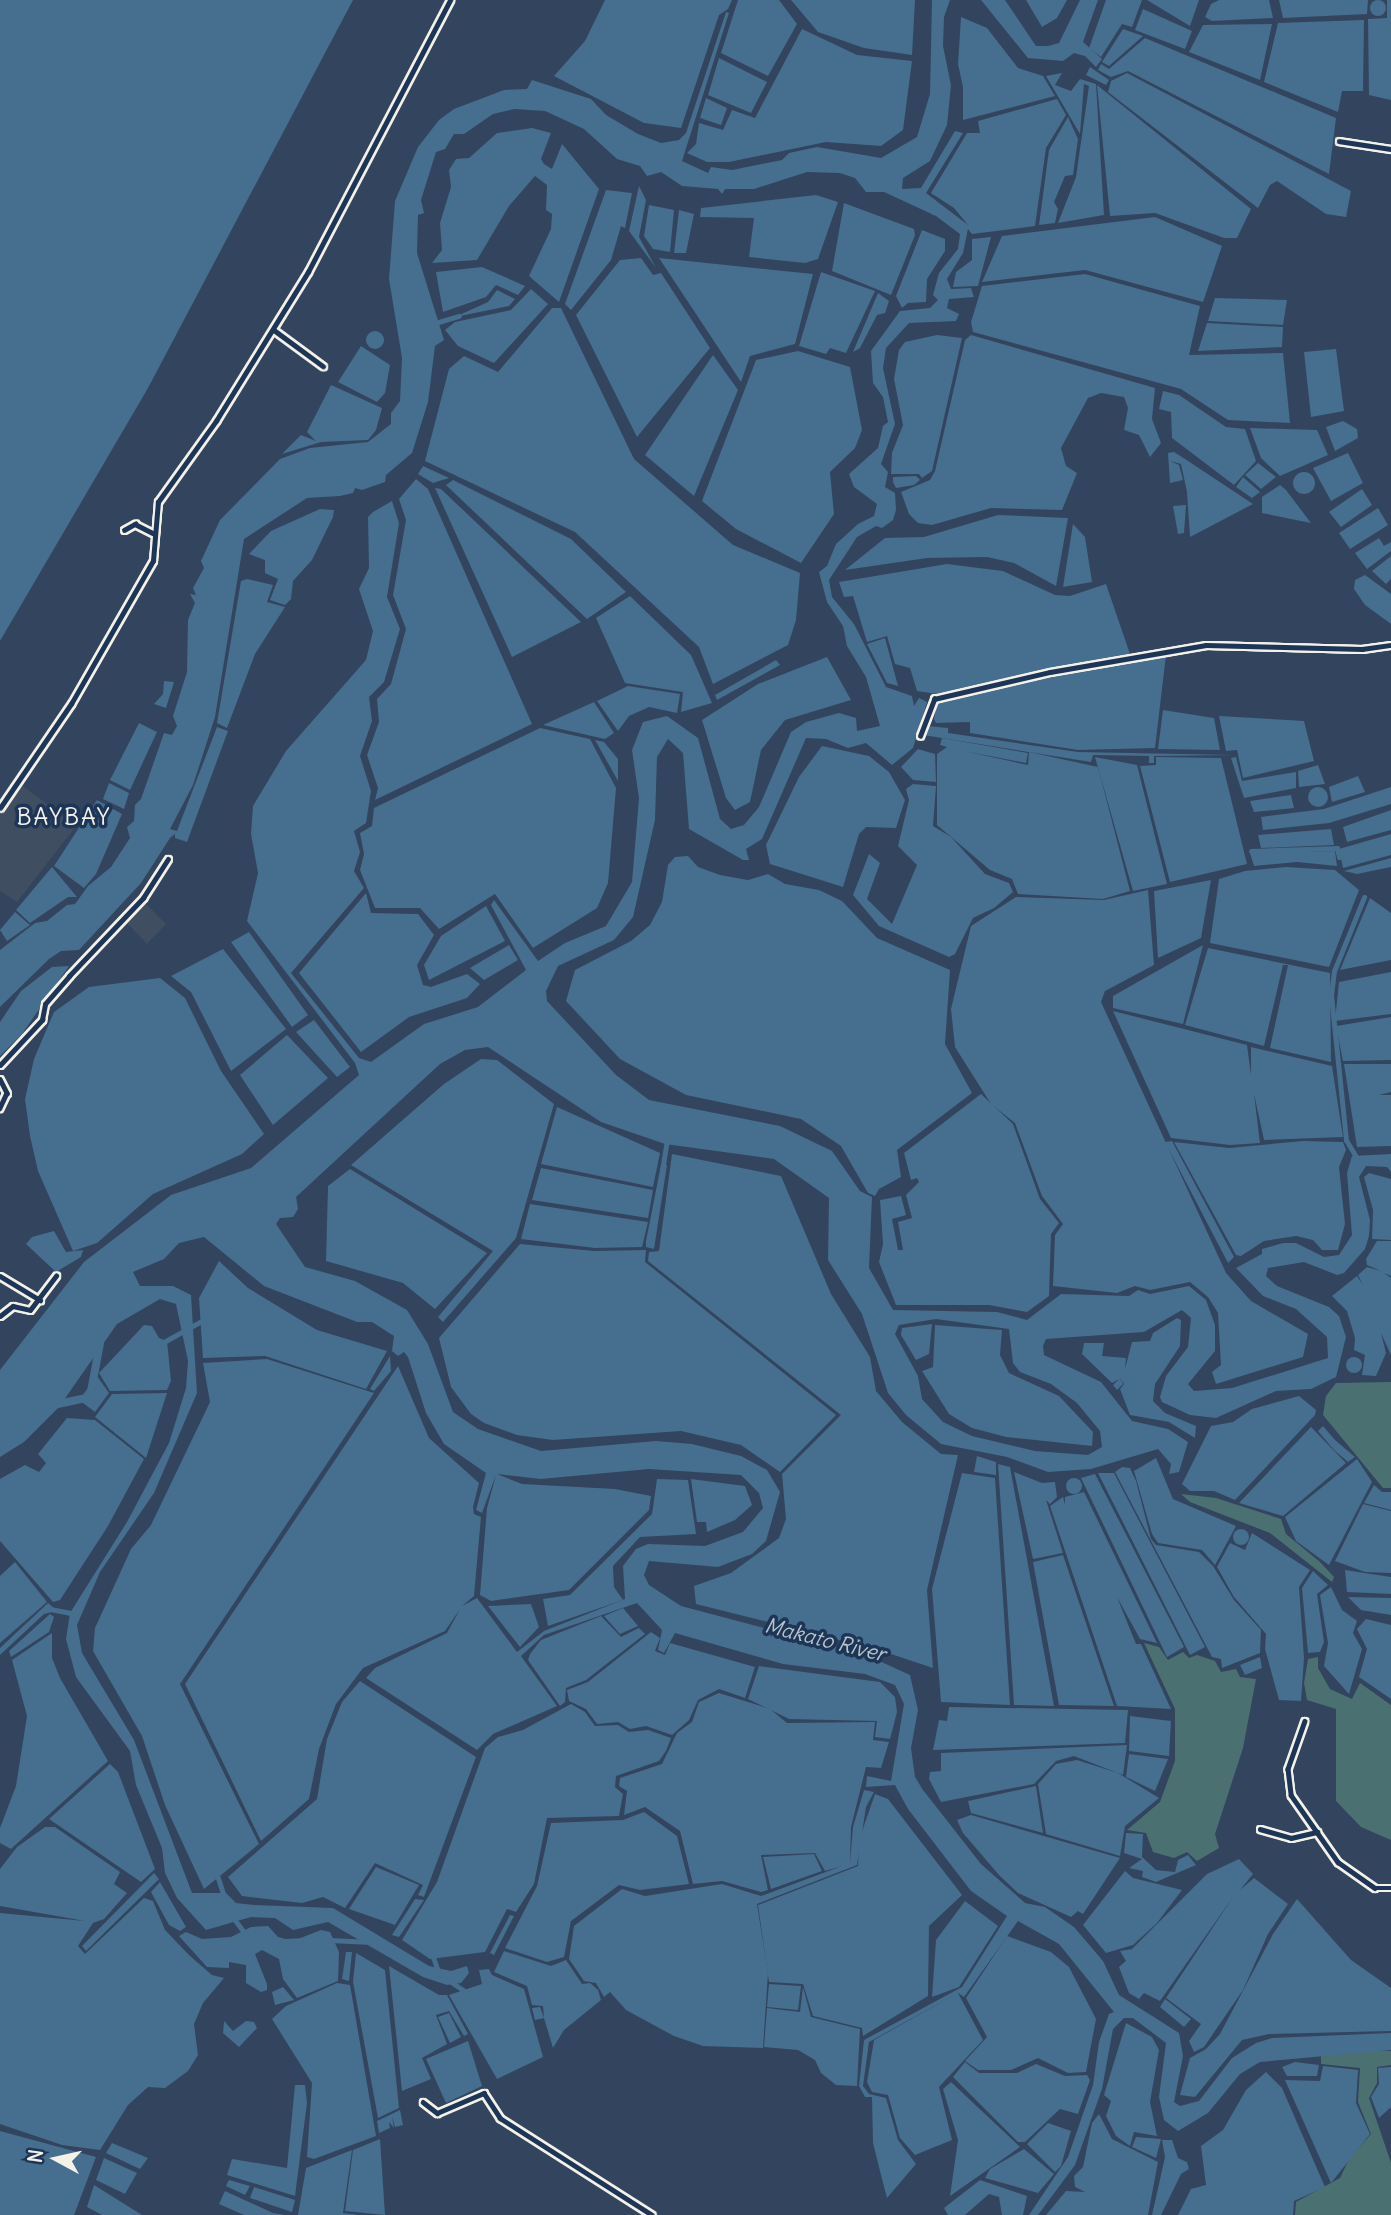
<!DOCTYPE html>
<html>
<head>
<meta charset="utf-8">
<style>
  body { margin:0 }
  #map { position:relative; width:1391px; height:2215px; overflow:hidden; background:#32445e; font-family:Delius,sans-serif }
  div>[style] { position:absolute }
  .built>* { inset:0; background:#404e62 }
  .green>* { inset:0; background:#4b7072 }
  .water>* { inset:0; background:#466e8e }
  .round { border-radius:50% }
  .canal>* { height:5px; margin:-2.5px; padding:0 2.5px; transform-origin:2.5px; border-radius:2.5px; background:#466e8e }
  .river>* { height:8px; margin:-4px; padding:0 4px; transform-origin:4px; border-radius:4px; background:#466e8e }
  .roads { filter:drop-shadow(2px 0 #f4f1e8) drop-shadow(-2px 0 #f4f1e8) drop-shadow(0 2px #f4f1e8) drop-shadow(0 -2px #f4f1e8) }
  .minor>* { height:4.5px; margin:-2.25px; padding:0 2.25px; transform-origin:2.25px; border-radius:2.25px; background:#1d3557 }
  span { translate:-50% -50%; white-space:nowrap; text-align:center; line-height:1.15; -webkit-text-stroke:7px #1d3557; paint-order:stroke }
  .water-label { font-size:21px; color:#b7c3c8; font-style:italic }
  .quarter-label { font-size:23px; color:#f4f1e8; letter-spacing:2px }
  .north { position:absolute; left:21px; top:2124px; width:70px; height:70px; -webkit-text-stroke:5px #1d3557; paint-order:stroke; rotate:278deg; font-size:19px; font-weight:700; line-height:28px; text-align:center; color:#f4f1e8 }
  .north::after { content:''; display:block; margin:auto; width:24px; height:32px; background:#f4f1e8; clip-path:polygon(50% 0,100% 100%,50% 72%,0 100%) }
</style>
</head>
<body>
<div id="map">
  <div class="built">
    <div style="clip-path:polygon(23px 786px,76px 826px,17px 902px,0 891px,0 815px)"></div>
    <div style="clip-path:polygon(144px 902px,166px 924px,147px 944px,125px 921px)"></div>
  </div>
  <div class="green">
    <div style="clip-path:polygon(1391px 1382px,1391px 1488px,1383px 1488px,1323px 1415px,1326px 1396px,1336px 1383px)"></div>
    <div style="clip-path:polygon(1181px 1494px,1216px 1498px,1281px 1519px,1286px 1534px,1320px 1562px,1334px 1577px,1332px 1582px,1270px 1533px,1190px 1502px)"></div>
    <div style="clip-path:polygon(1144px 1643px,1159px 1647px,1168px 1660px,1183px 1652px,1189px 1658px,1197px 1655px,1215px 1661px,1221px 1672px,1236px 1669px,1240px 1677px,1256px 1679px,1243px 1748px,1215px 1834px,1219px 1848px,1197px 1861px,1187px 1852px,1174px 1858px,1153px 1852px,1146px 1833px,1127px 1830px,1160px 1802px,1175px 1761px,1175px 1709px)"></div>
    <div style="clip-path:polygon(1318px 1657px,1318px 1668px,1330px 1689px,1352px 1699px,1360px 1683px,1391px 1705px,1391px 1840px,1361px 1827px,1336px 1801px,1336px 1709px,1307px 1700px,1304px 1683px,1308px 1659px)"></div>
    <div style="clip-path:polygon(1368px 2050px,1391px 2051px,1391px 2065px,1377px 2067px,1377px 2083px,1369px 2098px,1391px 2163px,1391px 2215px,1295px 2215px,1296px 2202px,1340px 2178px,1349px 2159px,1371px 2134px,1358px 2102px,1360px 2068px,1321px 2064px,1321px 2056px)"></div>
  </div>
  <div class="water">
    <div style="clip-path:polygon(0 0,353px 0,148px 388px,0 641px)"></div>
    <div style="clip-path:polygon(605px 0,732px 0,728px 9px,719px 15px,681px 128px,644px 123px,554px 76px,585px 41px)"></div>
    <div style="clip-path:polygon(738px 0,779px 0,797px 24px,768px 76px,721px 53px)"></div>
    <div style="clip-path:polygon(791px 0,915px 0,912px 55px,864px 48px,818px 32px)"></div>
    <div style="clip-path:polygon(evenodd,932px 0,950px 0,944px 17px,943px 46px,951px 85px,947px 125px,930px 161px,903px 178px,902px 189px,921px 188px,955px 131px,963px 133px,926px 193px,968px 225px,954px 208px,931px 193px,967px 133px,980px 133px,978px 121px,1057px 99px,1066px 115px,1046px 148px,1035px 226px,972px 234px,968px 229px,963px 253px,947px 279px,951px 289px,971px 288px,974px 297px,949px 299px,947px 308px,959px 314px,956px 321px,909px 323px,886px 348px,883px 368px,895px 424px,881px 464px,888px 472px,885px 487px,895px 493px,896px 510px,893px 520px,882px 528px,876px 526px,857px 537px,829px 580px,832px 597px,854px 624px,886px 687px,912px 696px,914px 706px,919px 698px,927px 702px,913px 748px,892px 765px,866px 743px,848px 748px,826px 739px,806px 738px,762px 839px,746px 849px,749px 860px,743px 860px,689px 829px,683px 753px,668px 739px,657px 757px,655px 820px,633px 917px,614px 940px,558px 966px,546px 991px,547px 1001px,616px 1075px,649px 1100px,780px 1126px,832px 1151px,860px 1191px,872px 1197px,869px 1268px,893px 1310px,997px 1312px,1027px 1320px,1061px 1294px,1129px 1296px,1138px 1290px,1150px 1294px,1189px 1286px,1206px 1300px,1215px 1325px,1215px 1351px,1188px 1384px,1194px 1391px,1232px 1388px,1328px 1358px,1327px 1337px,1296px 1309px,1263px 1296px,1236px 1268px,1262px 1254px,1262px 1249px,1283px 1243px,1296px 1243px,1324px 1257px,1339px 1255px,1352px 1235px,1347px 1173px,1352px 1156px,1391px 1154px,1391px 1172px,1387px 1167px,1366px 1166px,1359px 1177px,1370px 1220px,1369px 1236px,1365px 1249px,1344px 1273px,1337px 1275px,1304px 1262px,1268px 1268px,1266px 1276px,1277px 1286px,1329px 1307px,1339px 1316px,1346px 1337px,1336px 1377px,1311px 1389px,1276px 1391px,1216px 1418px,1190px 1415px,1162px 1402px,1160px 1397px,1166px 1376px,1188px 1347px,1191px 1318px,1182px 1310px,1144px 1332px,1046px 1339px,1043px 1346px,1044px 1355px,1101px 1382px,1132px 1421px,1168px 1429px,1188px 1442px,1179px 1472px,1169px 1474px,1171px 1464px,1158px 1449px,1091px 1469px,1048px 1472px,1007px 1457px,941px 1444px,906px 1415px,888px 1393px,862px 1314px,828px 1260px,829px 1198px,774px 1159px,665px 1144px,601px 1122px,488px 1047px,465px 1050px,440px 1064px,296px 1197px,298px 1209px,293px 1217px,280px 1218px,276px 1224px,305px 1267px,355px 1281px,407px 1310px,428px 1344px,453px 1412px,478px 1429px,541px 1451px,656px 1441px,692px 1444px,741px 1456px,767px 1470px,780px 1492px,766px 1541px,752px 1554px,718px 1567px,649px 1561px,644px 1575px,649px 1585px,681px 1606px,866px 1655px,910px 1675px,918px 1710px,911px 1748px,915px 1777px,923px 1790px,981px 1864px,1025px 1903px,1045px 1907px,1074px 1927px,1103px 1961px,1119px 1995px,1179px 2033px,1183px 2056px,1174px 2102px,1180px 2106px,1199px 2101px,1232px 2058px,1256px 2043px,1272px 2038px,1391px 2033px,1391px 2050px,1260px 2062px,1240px 2074px,1208px 2113px,1178px 2131px,1164px 2120px,1159px 2097px,1166px 2043px,1133px 2018px,1124px 2018px,1113px 2029px,1102px 2089px,1075px 2165px,1038px 2215px,1029px 2215px,1068px 2157px,1093px 2085px,1099px 2042px,1109px 2014px,1114px 2012px,1059px 1944px,1018px 1921px,964px 1997px,958px 1993px,983px 2040px,939px 2087px,952px 2140px,915px 2155px,900px 2138px,888px 2095px,872px 2092px,867px 2082px,874px 2040px,956px 1994px,869px 2042px,863px 2086px,869px 2094px,886px 2098px,898px 2140px,916px 2164px,887px 2198px,881px 2175px,873px 2143px,872px 2097px,865px 2097px,859px 2086px,864px 2040px,962px 1987px,1007px 1916px,971px 1891px,908px 1809px,895px 1785px,866px 1787px,867px 1776px,891px 1781px,904px 1704px,895px 1685px,865px 1674px,783px 1664px,675px 1633px,664px 1653px,658px 1650px,662px 1630px,637px 1603px,544px 1635px,521px 1656px,557px 1706px,493px 1734px,477px 1750px,366px 1678px,375px 1668px,447px 1633px,460px 1609px,445px 1631px,363px 1668px,336px 1704px,319px 1749px,309px 1799px,261px 1841px,185px 1684px,398px 1366px,429px 1438px,479px 1483px,473px 1507px,474px 1514px,481px 1517px,474px 1596px,462px 1606px,477px 1598px,517px 1652px,544px 1631px,625px 1599px,623px 1566px,636px 1549px,648px 1544px,705px 1546px,743px 1532px,763px 1508px,759px 1493px,741px 1475px,649px 1469px,541px 1479px,497px 1474px,522px 1484px,615px 1489px,651px 1496px,649px 1510px,569px 1590px,491px 1601px,480px 1595px,487px 1508px,496px 1475px,482px 1513px,476px 1510px,486px 1473px,444px 1444px,426px 1413px,408px 1357px,404px 1352px,398px 1356px,392px 1351px,394px 1336px,372px 1322px,357px 1322px,264px 1286px,204px 1237px,179px 1243px,164px 1259px,133px 1272px,140px 1286px,173px 1286px,191px 1295px,197px 1393px,154px 1493px,100px 1572px,77px 1625px,82px 1653px,134px 1740px,192px 1893px,226px 1893px,236px 1903px,254px 1905px,333px 1908px,429px 1966px,451px 1971px,467px 1966px,469px 1973px,461px 1983px,447px 1985px,423px 1977px,328px 1922px,293px 1930px,275px 1918px,251px 1917px,206px 1930px,177px 1898px,165px 1873px,162px 1848px,136px 1785px,130px 1751px,76px 1677px,66px 1639px,70px 1613px,127px 1522px,169px 1443px,186px 1388px,188px 1361px,176px 1304px,160px 1299px,117px 1324px,59px 1407px,24px 1442px,0 1457px,0 1370px,84px 1262px,171px 1195px,251px 1168px,359px 1075px,355px 1063px,247px 921px,258px 873px,251px 834px,253px 806px,286px 751px,366px 660px,373px 631px,359px 589px,369px 568px,368px 517px,373px 512px,392px 501px,399px 523px,387px 597px,400px 629px,384px 682px,369px 697px,372px 721px,360px 756px,371px 791px,366px 823px,354px 831px,360px 852px,354px 871px,364px 888px,291px 973px,359px 1058px,371px 1062px,424px 1024px,478px 1007px,526px 970px,491px 905px,494px 900px,538px 961px,565px 943px,606px 926px,632px 882px,639px 798px,632px 750px,643px 722px,667px 716px,698px 738px,720px 819px,731px 829px,744px 825px,759px 807px,791px 732px,806px 722px,839px 713px,856px 718px,857px 731px,880px 726px,866px 677px,847px 646px,843px 626px,827px 602px,819px 572px,827px 566px,836px 544px,858px 524px,874px 516px,877px 504px,854px 487px,849px 474px,878px 448px,883px 426px,888px 422px,883px 397px,873px 383px,871px 351px,900px 311px,930px 308px,938px 300px,933px 295px,939px 273px,958px 249px,960px 234px,936px 216px,884px 192px,866px 192px,855px 178px,840px 173px,807px 172px,754px 189px,725px 189px,722px 194px,718px 189px,682px 186px,661px 172px,647px 176px,640px 166px,617px 159px,584px 129px,545px 111px,514px 109px,493px 114px,464px 134px,454px 134px,445px 149px,436px 152px,421px 200px,424px 213px,418px 215px,417px 253px,444px 340px,435px 346px,428px 402px,412px 453px,386px 475px,385px 482px,362px 490px,355px 488px,353px 493px,340px 496px,307px 498px,244px 539px,215px 717px,193px 785px,170px 829px,177px 831px,217px 727px,228px 731px,187px 842px,175px 838px,175px 834px,170px 838px,141px 883px,79px 950px,61px 951px,49px 959px,0 1007px,0 950px,35px 923px,47px 921px,67px 905px,75px 904px,88px 886px,111px 867px,130px 838px,127px 827px,134px 821px,135px 805px,141px 799px,164px 733px,172px 735px,177px 726px,173px 716px,187px 672px,188px 620px,195px 603px,190px 594px,196px 595px,193px 588px,204px 568px,201px 561px,220px 520px,280px 459px,310px 448px,368px 442px,391px 424px,391px 413px,400px 401px,402px 358px,389px 279px,395px 201px,418px 147px,439px 120px,454px 109px,504px 90px,527px 89px,532px 80px,591px 99px,606px 115px,638px 134px,661px 143px,679px 140px,686px 133px,726px 12px,729px 13px,682px 161px,708px 173px,711px 167px,732px 170px,782px 160px,789px 153px,817px 147px,881px 158px,917px 137px,930px 94px,932px 0,936px 1319px,1009px 1329px,1013px 1363px,1020px 1372px,1051px 1384px,1077px 1403px,1100px 1431px,1102px 1447px,1088px 1455px,1035px 1451px,972px 1436px,943px 1422px,922px 1399px,918px 1376px,895px 1334px,899px 1325px,936px 1319px)"></div>
    <div style="clip-path:polygon(981px 0,1005px 0,1036px 46px,1048px 46px,1059px 43px,1080px 0,1098px 0,1083px 42px,1102px 59px,1096px 67px,1085px 56px,1074px 53px,1063px 61px,1028px 58px)"></div>
    <div style="clip-path:polygon(1026px 0,1067px 0,1057px 18px,1042px 27px)"></div>
    <div style="clip-path:polygon(1106px 0,1142px 0,1132px 27px,1122px 24px,1101px 57px,1089px 48px)"></div>
    <div style="clip-path:polygon(1147px 0,1199px 0,1190px 26px)"></div>
    <div style="clip-path:polygon(1219px 0,1269px 0,1273px 18px,1212px 21px,1205px 17px,1211px 4px)"></div>
    <div style="clip-path:polygon(1279px 0,1368px 0,1367px 14px,1283px 18px)"></div>
    <div style="clip-path:polygon(1387px 0,1391px 0,1391px 100px,1369px 95px,1368px 19px,1387px 18px)"></div>
    <div class="round" style="left:1370px;top:0;width:16px;height:16px"></div>
    <div style="clip-path:polygon(1143px 9px,1192px 31px,1185px 49px,1135px 30px)"></div>
    <div style="clip-path:polygon(961px 17px,987px 28px,1018px 68px,1043px 76px,1055px 96px,963px 120px,963px 87px,958px 64px)"></div>
    <div style="clip-path:polygon(1364px 20px,1363px 91px,1342px 91px,1338px 112px,1264px 82px,1278px 23px)"></div>
    <div style="clip-path:polygon(1272px 24px,1260px 80px,1189px 52px,1203px 25px)"></div>
    <div style="clip-path:polygon(802px 29px,857px 55px,912px 61px,903px 130px,881px 146px,826px 142px,729px 162px,707px 162px,687px 153px,696px 144px,699px 123px,723px 130px,732px 110px,755px 118px)"></div>
    <div style="clip-path:polygon(1123px 29px,1143px 36px,1109px 66px,1102px 62px)"></div>
    <div style="clip-path:polygon(1145px 38px,1336px 118px,1329px 174px,1128px 71px,1111px 77px,1098px 70px,1101px 64px,1109px 69px)"></div>
    <div style="clip-path:polygon(719px 58px,767px 82px,751px 113px,708px 95px)"></div>
    <div style="clip-path:polygon(1090px 67px,1109px 80px,1106px 85px,1086px 75px)"></div>
    <div style="clip-path:polygon(1062px 73px,1055px 85px,1071px 91px,1080px 79px,1096px 84px,1104px 215px,1058px 223px,1076px 177px,1089px 86px,1084px 84px,1080px 134px,1046px 76px)"></div>
    <div style="clip-path:polygon(1127px 73px,1351px 191px,1346px 217px,1326px 214px,1277px 181px,1270px 185px,1258px 208px,1108px 92px,1111px 81px)"></div>
    <div style="clip-path:polygon(1097px 85px,1251px 209px,1237px 238px,1224px 238px,1155px 213px,1110px 216px)"></div>
    <div style="clip-path:polygon(706px 98px,727px 108px,721px 125px,700px 118px)"></div>
    <div style="clip-path:polygon(1068px 117px,1078px 139px,1073px 175px,1065px 176px,1054px 202px,1058px 209px,1055px 223px,1039px 225px,1049px 150px)"></div>
    <div style="clip-path:polygon(532px 128px,551px 133px,541px 159px,544px 164px,552px 169px,562px 144px,599px 189px,559px 302px,529px 276px,551px 229px,552px 214px,546px 210px,547px 185px,535px 176px,509px 206px,477px 260px,432px 263px,442px 250px,440px 223px,451px 187px,449px 170px,456px 159px,469px 158px,497px 133px)"></div>
    <div style="clip-path:polygon(639px 186px,646px 200px,639px 237px,656px 268px,629px 231px)"></div>
    <div style="clip-path:polygon(606px 190px,632px 193px,625px 228px,621px 226px,611px 260px,571px 310px,565px 304px)"></div>
    <div style="clip-path:polygon(816px 195px,838px 202px,818px 259px,805px 263px,749px 257px,754px 218px,700px 217px,701px 208px)"></div>
    <div style="clip-path:polygon(844px 203px,914px 229px,915px 235px,891px 295px,832px 271px)"></div>
    <div style="clip-path:polygon(649px 205px,674px 210px,670px 252px,653px 249px,644px 236px)"></div>
    <div style="clip-path:polygon(679px 210px,694px 214px,686px 253px,674px 253px)"></div>
    <div style="clip-path:polygon(1155px 217px,1222px 246px,1203px 302px,1085px 270px,982px 282px,1002px 236px)"></div>
    <div style="clip-path:polygon(922px 230px,945px 239px,945px 251px,927px 279px,926px 302px,908px 303px,902px 308px,896px 296px)"></div>
    <div style="clip-path:polygon(991px 237px,978px 286px,953px 287px,956px 272px,972px 260px,972px 239px)"></div>
    <div style="clip-path:polygon(641px 258px,653px 275px,661px 273px,710px 348px,637px 437px,576px 315px,620px 260px)"></div>
    <div style="clip-path:polygon(659px 258px,813px 274px,795px 344px,750px 356px,741px 382px)"></div>
    <div style="clip-path:polygon(482px 267px,525px 286px,518px 295px,496px 285px,486px 297px,443px 312px,436px 272px)"></div>
    <div style="clip-path:polygon(821px 272px,875px 291px,846px 353px,830px 348px,826px 354px,799px 346px)"></div>
    <div style="clip-path:polygon(1085px 274px,1200px 306px,1189px 355px,1283px 353px,1290px 423px,1228px 420px,1181px 389px,973px 332px,971px 322px,982px 286px)"></div>
    <div style="clip-path:polygon(531px 289px,548px 304px,494px 363px,458px 346px,445px 330px,455px 322px,511px 310px)"></div>
    <div style="clip-path:polygon(497px 290px,515px 299px,509px 306px,455px 317px,488px 302px)"></div>
    <div style="clip-path:polygon(878px 293px,889px 301px,885px 313px,877px 315px,860px 348px,853px 352px)"></div>
    <div style="clip-path:polygon(1215px 298px,1287px 300px,1283px 325px,1208px 321px)"></div>
    <div style="clip-path:polygon(552px 308px,561px 308px,634px 459px,733px 545px,800px 573px,796px 620px,788px 645px,713px 684px,699px 647px,575px 532px,425px 461px,449px 369px,464px 356px,498px 372px)"></div>
    <div style="clip-path:polygon(1207px 323px,1283px 327px,1282px 347px,1198px 351px)"></div>
    <div class="round" style="left:366px;top:331px;width:18px;height:18px"></div>
    <div style="clip-path:polygon(937px 335px,962px 338px,932px 471px,922px 478px,919px 474px,891px 474px,892px 453px,903px 425px,894px 379px,899px 350px,905px 342px)"></div>
    <div style="clip-path:polygon(971px 335px,1155px 388px,1152px 419px,1161px 443px,1150px 457px,1139px 435px,1124px 430px,1128px 408px,1124px 397px,1101px 393px,1088px 398px,1061px 448px,1066px 466px,1077px 473px,1062px 510px,991px 508px,932px 525px,918px 523px,909px 514px,901px 492px,930px 480px,935px 471px,965px 340px)"></div>
    <div style="clip-path:polygon(361px 346px,390px 365px,385px 393px,377px 402px,338px 382px)"></div>
    <div style="clip-path:polygon(1336px 349px,1344px 411px,1311px 417px,1304px 352px)"></div>
    <div style="clip-path:polygon(798px 351px,850px 367px,862px 430px,855px 448px,830px 472px,834px 514px,801px 563px,736px 529px,702px 501px,756px 360px)"></div>
    <div style="clip-path:polygon(713px 355px,738px 390px,694px 496px,645px 455px)"></div>
    <div style="clip-path:polygon(331px 385px,382px 408px,376px 430px,368px 440px,321px 442px,282px 454px,301px 435px,316px 441px,307px 432px)"></div>
    <div style="clip-path:polygon(1163px 391px,1179px 395px,1226px 427px,1245px 429px,1256px 461px,1234px 485px,1172px 438px,1171px 412px,1159px 409px)"></div>
    <div style="clip-path:polygon(1343px 421px,1357px 429px,1358px 438px,1335px 451px,1326px 427px)"></div>
    <div style="clip-path:polygon(1250px 428px,1317px 430px,1328px 455px,1280px 476px,1261px 458px)"></div>
    <div style="clip-path:polygon(1174px 452px,1182px 457px,1253px 504px,1190px 537px,1187px 492px,1181px 464px,1170px 461px,1179px 465px,1183px 480px,1170px 483px,1168px 453px)"></div>
    <div style="clip-path:polygon(1348px 453px,1363px 483px,1331px 501px,1313px 468px)"></div>
    <div style="clip-path:polygon(1258px 463px,1276px 477px,1261px 489px,1245px 475px)"></div>
    <div style="clip-path:polygon(423px 466px,449px 478px,433px 483px,418px 474px)"></div>
    <div class="round" style="left:1293px;top:472px;width:22px;height:22px"></div>
    <div style="clip-path:polygon(916px 476px,920px 480px,914px 485px,896px 488px,893px 482px,893px 477px)"></div>
    <div style="clip-path:polygon(1243px 477px,1260px 492px,1252px 498px,1236px 487px)"></div>
    <div style="clip-path:polygon(416px 479px,428px 489px,532px 724px,375px 800px,378px 788px,367px 755px,379px 722px,377px 699px,391px 684px,406px 629px,393px 595px,406px 520px,399px 499px)"></div>
    <div style="clip-path:polygon(453px 480px,571px 539px,626px 592px,587px 619px,446px 485px)"></div>
    <div style="clip-path:polygon(1280px 485px,1286px 490px,1311px 523px,1262px 513px,1262px 497px)"></div>
    <div style="clip-path:polygon(435px 488px,441px 489px,581px 622px,512px 657px)"></div>
    <div style="clip-path:polygon(1362px 489px,1372px 505px,1341px 527px,1329px 512px)"></div>
    <div style="clip-path:polygon(1186px 505px,1184px 533px,1178px 534px,1173px 506px)"></div>
    <div style="clip-path:polygon(1378px 508px,1388px 525px,1350px 549px,1339px 533px)"></div>
    <div style="clip-path:polygon(320px 509px,334px 510px,333px 517px,312px 560px,293px 581px,291px 599px,285px 605px,270px 600px,278px 579px,265px 573px,265px 560px,249px 554px,271px 531px)"></div>
    <div style="clip-path:polygon(998px 515px,1068px 518px,1056px 586px,1014px 563px,987px 557px,927px 558px,845px 570px,885px 538px,924px 537px)"></div>
    <div style="clip-path:polygon(1073px 524px,1085px 537px,1092px 582px,1063px 587px)"></div>
    <div style="clip-path:polygon(1379px 538px,1384px 546px,1391px 542px,1391px 551px,1367px 569px,1355px 553px)"></div>
    <div style="clip-path:polygon(1391px 556px,1391px 579px,1386px 584px,1372px 571px)"></div>
    <div style="clip-path:polygon(947px 564px,1003px 571px,1055px 595px,1070px 596px,1106px 584px,1130px 654px,937px 694px,917px 691px,910px 668px,895px 664px,887px 636px,867px 642px,853px 596px,844px 597px,839px 582px)"></div>
    <div style="clip-path:polygon(1365px 575px,1391px 594px,1391px 624px,1365px 605px,1354px 589px,1355px 580px)"></div>
    <div style="clip-path:polygon(247px 579px,273px 585px,267px 602px,285px 607px,255px 654px,227px 728px,217px 723px,241px 581px)"></div>
    <div style="clip-path:polygon(630px 596px,691px 655px,712px 703px,681px 712px,683px 692px,625px 683px,596px 618px)"></div>
    <div style="clip-path:polygon(885px 638px,898px 686px,887px 683px,867px 644px)"></div>
    <div style="clip-path:polygon(1166px 655px,1155px 748px,1078px 750px,970px 733px,970px 722px,936px 723px,934px 719px,938px 699px)"></div>
    <div style="clip-path:polygon(827px 657px,851px 700px,785px 720px,761px 750px,750px 802px,735px 810px,726px 798px,702px 720px,758px 684px)"></div>
    <div style="clip-path:polygon(776px 660px,780px 665px,717px 700px,715px 695px)"></div>
    <div style="clip-path:polygon(164px 681px,174px 682px,166px 708px,154px 704px,163px 694px)"></div>
    <div style="clip-path:polygon(628px 686px,680px 694px,677px 713px,649px 707px,629px 716px,618px 731px,597px 701px)"></div>
    <div style="clip-path:polygon(594px 702px,614px 733px,605px 739px,543px 725px)"></div>
    <div style="clip-path:polygon(1163px 710px,1214px 718px,1220px 750px,1158px 749px)"></div>
    <div style="clip-path:polygon(1219px 716px,1304px 721px,1314px 761px,1243px 778px,1237px 750px,1226px 751px)"></div>
    <div style="clip-path:polygon(139px 723px,157px 732px,130px 790px,110px 780px)"></div>
    <div style="clip-path:polygon(926px 726px,948px 728px,948px 733px,1078px 752px,1235px 755px,1154px 756px,1154px 763px,1149px 763px,1149px 756px,1093px 755px,1091px 762px,923px 735px)"></div>
    <div style="clip-path:polygon(540px 728px,590px 739px,616px 788px,608px 883px,597px 908px,533px 948px,495px 894px,439px 929px,420px 908px,375px 908px,360px 870px,364px 854px,360px 833px,372px 826px,374px 808px)"></div>
    <div style="clip-path:polygon(942px 738px,1028px 753px,1026px 763px,964px 751px,1028px 765px,1029px 752px,1098px 767px,1130px 891px,1103px 899px,1018px 894px,1012px 879px,990px 870px,937px 825px,937px 754px,947px 747px,940px 745px)"></div>
    <div style="clip-path:polygon(595px 740px,604px 742px,618px 759px,618px 781px)"></div>
    <div style="clip-path:polygon(822px 746px,869px 756px,889px 772px,905px 800px,896px 828px,866px 827px,859px 834px,843px 887px,770px 864px,766px 845px,799px 777px)"></div>
    <div style="clip-path:polygon(918px 749px,935px 754px,936px 782px,913px 780px,901px 767px)"></div>
    <div style="clip-path:polygon(1095px 757px,1137px 765px,1167px 884px,1133px 891px)"></div>
    <div style="clip-path:polygon(1156px 757px,1221px 758px,1247px 864px,1170px 882px,1140px 766px,1156px 765px)"></div>
    <div style="clip-path:polygon(1236px 757px,1242px 781px,1296px 772px,1296px 788px,1244px 798px,1231px 758px)"></div>
    <div style="clip-path:polygon(1318px 765px,1325px 784px,1299px 787px,1298px 771px)"></div>
    <div style="clip-path:polygon(1358px 776px,1365px 792px,1332px 802px,1329px 787px)"></div>
    <div style="clip-path:polygon(109px 783px,129px 793px,124px 809px,103px 799px)"></div>
    <div style="clip-path:polygon(913px 784px,936px 786px,933px 826px,951px 837px,985px 874px,1009px 883px,1013px 892px,994px 908px,973px 918px,955px 954px,949px 957px,879px 926px,853px 895px,869px 854px,880px 863px,867px 899px,892px 924px,917px 865px,898px 846px,909px 800px,906px 789px)"></div>
    <div style="clip-path:polygon(1391px 787px,1391px 804px,1329px 823px,1263px 830px,1261px 817px,1324px 809px)"></div>
    <div class="round" style="left:1308px;top:787px;width:20px;height:20px"></div>
    <div style="clip-path:polygon(1291px 795px,1294px 808px,1254px 812px,1250px 801px)"></div>
    <div style="clip-path:polygon(97px 800px,122px 814px,96px 874px,84px 888px,54px 866px)"></div>
    <div style="clip-path:polygon(1391px 810px,1391px 830px,1347px 842px,1343px 827px)"></div>
    <div style="clip-path:polygon(1331px 829px,1334px 845px,1261px 848px,1258px 835px)"></div>
    <div style="clip-path:polygon(1391px 834px,1391px 855px,1343px 868px,1339px 849px)"></div>
    <div style="clip-path:polygon(1335px 851px,1337px 866px,1297px 862px,1254px 866px,1250px 853px)"></div>
    <div style="clip-path:polygon(688px 856px,698px 867px,720px 875px,748px 880px,768px 874px,785px 884px,819px 890px,842px 901px,877px 938px,950px 970px,945px 1044px,972px 1093px,897px 1150px,901px 1177px,879px 1189px,875px 1196px,868px 1193px,841px 1146px,801px 1119px,686px 1095px,620px 1059px,566px 1001px,575px 970px,631px 941px,650px 925px,662px 902px,668px 865px,675px 857px)"></div>
    <div style="clip-path:polygon(1391px 858px,1391px 867px,1357px 874px,1344px 871px)"></div>
    <div style="clip-path:polygon(52px 867px,77px 897px,68px 897px,30px 923px,16px 910px)"></div>
    <div style="clip-path:polygon(1286px 867px,1335px 870px,1359px 890px,1329px 967px,1210px 943px,1219px 879px,1245px 871px)"></div>
    <div style="clip-path:polygon(1211px 880px,1201px 938px,1158px 958px,1154px 891px)"></div>
    <div style="clip-path:polygon(1148px 890px,1154px 965px,1105px 991px,1101px 1002px,1226px 1273px,1251px 1301px,1308px 1334px,1303px 1357px,1216px 1384px,1212px 1372px,1221px 1365px,1218px 1313px,1208px 1297px,1190px 1282px,1150px 1290px,1135px 1286px,1117px 1293px,1053px 1286px,1055px 1235px,1063px 1224px,1042px 1196px,1015px 1123px,991px 1104px,955px 1047px,951px 1009px,971px 926px,1016px 897px,1104px 900px)"></div>
    <div style="clip-path:polygon(366px 893px,371px 913px,418px 914px,434px 935px,417px 965px,423px 985px,431px 987px,467px 974px,480px 984px,467px 998px,409px 1017px,361px 1052px,299px 973px)"></div>
    <div style="clip-path:polygon(1370px 898px,1391px 913px,1391px 960px,1340px 970px)"></div>
    <div style="clip-path:polygon(486px 906px,505px 941px,429px 980px,424px 965px,441px 936px)"></div>
    <div style="clip-path:polygon(15px 912px,30px 925px,7px 941px,0 930px)"></div>
    <div style="clip-path:polygon(249px 932px,308px 1015px,292px 1027px,231px 942px)"></div>
    <div style="clip-path:polygon(509px 945px,518px 960px,484px 980px,470px 968px)"></div>
    <div style="clip-path:polygon(1203px 945px,1183px 1024px,1113px 1008px,1113px 996px)"></div>
    <div style="clip-path:polygon(1208px 948px,1330px 973px,1331px 1062px,1270px 1048px,1288px 965px,1283px 965px,1264px 1046px,1185px 1025px)"></div>
    <div style="clip-path:polygon(223px 949px,286px 1029px,231px 1071px,191px 992px,171px 976px)"></div>
    <div style="clip-path:polygon(69px 966px,22px 1034px,0 1056px,0 1022px,21px 991px,52px 967px)"></div>
    <div style="clip-path:polygon(1391px 972px,1391px 1014px,1335px 1021px,1339px 982px)"></div>
    <div style="clip-path:polygon(160px 978px,185px 998px,221px 1071px,264px 1134px,242px 1154px,153px 1194px,97px 1243px,73px 1251px,38px 1171px,30px 1136px,25px 1099px,34px 1059px,54px 1012px,89px 987px)"></div>
    <div style="clip-path:polygon(1113px 1011px,1247px 1045px,1251px 1075px,1251px 1047px,1332px 1066px,1343px 1137px,1264px 1140px,1254px 1094px,1260px 1143px,1230px 1145px,1171px 1138px)"></div>
    <div style="clip-path:polygon(1391px 1017px,1391px 1060px,1343px 1061px,1336px 1026px)"></div>
    <div style="clip-path:polygon(314px 1020px,350px 1067px,337px 1077px,296px 1032px)"></div>
    <div style="clip-path:polygon(287px 1035px,328px 1078px,273px 1125px,240px 1075px)"></div>
    <div style="clip-path:polygon(481px 1059px,497px 1060px,554px 1104px,516px 1238px,443px 1322px,438px 1317px,493px 1251px,351px 1165px,444px 1084px)"></div>
    <div style="clip-path:polygon(1344px 1064px,1391px 1064px,1391px 1092px,1379px 1095px,1391px 1095px,1391px 1146px,1357px 1147px)"></div>
    <div style="clip-path:polygon(981px 1094px,1013px 1124px,1040px 1199px,1059px 1223px,1051px 1234px,1049px 1296px,1027px 1312px,989px 1305px,896px 1305px,879px 1262px,883px 1244px,880px 1200px,901px 1196px,906px 1215px,892px 1219px,898px 1250px,903px 1250px,898px 1222px,912px 1218px,906px 1195px,919px 1182px,917px 1178px,911px 1180px,904px 1153px)"></div>
    <div style="clip-path:polygon(557px 1107px,660px 1153px,653px 1187px,541px 1164px)"></div>
    <div style="clip-path:polygon(1172px 1141px,1234px 1257px,1228px 1263px,1165px 1142px)"></div>
    <div style="clip-path:polygon(1303px 1141px,1343px 1142px,1346px 1150px,1339px 1167px,1345px 1224px,1338px 1250px,1322px 1250px,1313px 1240px,1296px 1236px,1264px 1241px,1241px 1256px,1236px 1255px,1174px 1142px,1229px 1148px)"></div>
    <div style="clip-path:polygon(672px 1154px,781px 1176px,831px 1294px,870px 1357px,876px 1391px,902px 1422px,941px 1454px,958px 1455px,927px 1590px,933px 1668px,876px 1649px,696px 1604px,694px 1586px,731px 1573px,779px 1538px,786px 1519px,782px 1474px,841px 1415px,648px 1261px,649px 1252px,659px 1251px)"></div>
    <div style="clip-path:polygon(661px 1165px,667px 1165px,654px 1249px,646px 1247px,646px 1241px)"></div>
    <div style="clip-path:polygon(541px 1168px,653px 1190px,648px 1218px,532px 1200px)"></div>
    <div style="clip-path:polygon(350px 1169px,487px 1253px,435px 1309px,403px 1283px,326px 1261px,328px 1186px)"></div>
    <div style="clip-path:polygon(1369px 1173px,1391px 1179px,1391px 1240px,1372px 1239px,1373px 1210px,1364px 1177px)"></div>
    <div style="clip-path:polygon(530px 1204px,648px 1222px,642px 1247px,595px 1248px,521px 1239px)"></div>
    <div style="clip-path:polygon(54px 1231px,66px 1252px,83px 1250px,81px 1257px,56px 1272px,26px 1244px,32px 1237px)"></div>
    <div style="clip-path:polygon(1377px 1241px,1391px 1241px,1391px 1276px,1384px 1273px,1391px 1278px,1391px 1355px,1381px 1333px,1386px 1353px,1376px 1376px,1362px 1375px,1365px 1355px,1354px 1350px,1355px 1338px,1347px 1311px,1332px 1296px,1357px 1276px,1363px 1285px,1358px 1275px,1367px 1267px,1381px 1271px,1367px 1265px,1366px 1259px)"></div>
    <div style="clip-path:polygon(520px 1244px,594px 1251px,646px 1250px,645px 1262px,836px 1415px,780px 1472px,741px 1445px,681px 1431px,553px 1440px,517px 1435px,484px 1423px,471px 1414px,451px 1387px,439px 1338px)"></div>
    <div style="clip-path:polygon(219px 1261px,248px 1288px,317px 1330px,387px 1351px,366px 1389px,265px 1356px,203px 1358px,199px 1298px)"></div>
    <div style="clip-path:polygon(1177px 1318px,1181px 1320px,1180px 1346px,1155px 1384px,1153px 1401px,1165px 1413px,1196px 1426px,1195px 1438px,1169px 1422px,1130px 1415px,1120px 1389px,1124px 1384px,1120px 1378px,1123px 1384px,1117px 1390px,1113px 1385px,1119px 1379px,1112px 1383px,1082px 1354px,1084px 1343px,1104px 1343px,1102px 1356px,1126px 1358px,1125px 1369px,1132px 1342px,1150px 1341px,1153px 1333px)"></div>
    <div style="clip-path:polygon(932px 1324px,929px 1354px,916px 1360px,901px 1335px,902px 1328px)"></div>
    <div style="clip-path:polygon(144px 1325px,152px 1326px,159px 1338px,167px 1341px,171px 1381px,167px 1390px,110px 1391px,99px 1373px)"></div>
    <div style="clip-path:polygon(935px 1325px,1002px 1330px,1000px 1355px,1009px 1373px,1059px 1396px,1093px 1432px,1092px 1446px,1006px 1437px,972px 1428px,949px 1414px,922px 1371px,933px 1367px)"></div>
    <div style="clip-path:polygon(390px 1356px,391px 1371px,374px 1391px,370px 1389px)"></div>
    <div class="round" style="left:1346px;top:1357px;width:16px;height:16px"></div>
    <div style="clip-path:polygon(267px 1359px,374px 1393px,180px 1684px,259px 1844px,204px 1889px,165px 1805px,142px 1736px,93px 1651px,95px 1628px,131px 1549px,151px 1525px,210px 1402px,203px 1363px)"></div>
    <div style="clip-path:polygon(97px 1376px,109px 1393px,95px 1412px,79px 1400px)"></div>
    <div style="clip-path:polygon(167px 1393px,146px 1458px,95px 1417px,112px 1394px)"></div>
    <div style="clip-path:polygon(1299px 1396px,1316px 1410px,1315px 1415px,1235px 1500px,1214px 1491px,1190px 1491px,1182px 1484px,1211px 1426px,1233px 1422px,1252px 1409px)"></div>
    <div style="clip-path:polygon(67px 1418px,95px 1420px,144px 1459px,108px 1526px,60px 1600px,53px 1602px,0 1541px,0 1479px,25px 1465px,39px 1472px,46px 1463px,38px 1454px)"></div>
    <div style="clip-path:polygon(1323px 1426px,1335px 1440px,1355px 1457px,1348px 1462px,1334px 1450px,1318px 1431px)"></div>
    <div style="clip-path:polygon(1311px 1427px,1346px 1463px,1283px 1516px,1239px 1503px)"></div>
    <div style="clip-path:polygon(977px 1456px,996px 1462px,996px 1475px,974px 1472px)"></div>
    <div style="clip-path:polygon(1156px 1458px,1173px 1499px,1236px 1526px,1215px 1565px,1202px 1550px,1158px 1543px,1152px 1534px,1134px 1471px)"></div>
    <div style="clip-path:polygon(1357px 1459px,1372px 1482px,1329px 1565px,1296px 1541px,1285px 1517px)"></div>
    <div style="clip-path:polygon(998px 1464px,1010px 1467px,1054px 1706px,1014px 1705px)"></div>
    <div style="clip-path:polygon(1122px 1467px,1130px 1468px,1136px 1481px,1151px 1539px,1156px 1545px,1199px 1552px,1213px 1566px,1234px 1600px,1261px 1630px,1260px 1653px,1222px 1668px,1221px 1659px,1212px 1657px,1115px 1472px)"></div>
    <div style="clip-path:polygon(1014px 1472px,1042px 1483px,1055px 1482px,1057px 1497px,1050px 1504px,1046px 1500px,1063px 1553px,1033px 1559px)"></div>
    <div style="clip-path:polygon(962px 1473px,995px 1478px,1010px 1705px,941px 1702px,932px 1589px)"></div>
    <div style="clip-path:polygon(1098px 1473px,1114px 1473px,1205px 1647px,1190px 1655px)"></div>
    <div style="clip-path:polygon(1095px 1474px,1184px 1647px,1167px 1657px,1081px 1478px)"></div>
    <div class="round" style="left:1066px;top:1478px;width:16px;height:16px"></div>
    <div style="clip-path:polygon(657px 1479px,688px 1480px,696px 1534px,640px 1537px,613px 1566px,614px 1587px,623px 1600px,548px 1626px,543px 1599px,570px 1595px,652px 1514px)"></div>
    <div style="clip-path:polygon(691px 1479px,745px 1486px,752px 1505px,735px 1520px,707px 1532px,706px 1522px,697px 1522px)"></div>
    <div style="clip-path:polygon(1374px 1485px,1382px 1492px,1391px 1492px,1391px 1510px,1364px 1503px)"></div>
    <div style="clip-path:polygon(1084px 1492px,1157px 1643px,1140px 1639px,1117px 1597px,1136px 1644px,1141px 1644px,1171px 1709px,1117px 1706px,1050px 1506px,1063px 1497px,1065px 1505px,1065px 1497px)"></div>
    <div style="clip-path:polygon(1363px 1504px,1391px 1511px,1391px 1573px,1365px 1572px,1335px 1561px)"></div>
    <div class="round" style="left:1233px;top:1529px;width:16px;height:16px"></div>
    <div style="clip-path:polygon(1252px 1533px,1310px 1570px,1299px 1587px,1304px 1658px,1301px 1701px,1279px 1700px,1265px 1649px,1266px 1634px,1234px 1597px,1217px 1567px,1230px 1543px,1245px 1550px)"></div>
    <div style="clip-path:polygon(1063px 1555px,1114px 1706px,1059px 1705px,1033px 1562px)"></div>
    <div style="clip-path:polygon(15px 1562px,47px 1602px,0 1643px,0 1576px)"></div>
    <div style="clip-path:polygon(1345px 1570px,1391px 1577px,1391px 1594px,1347px 1592px)"></div>
    <div style="clip-path:polygon(1313px 1571px,1328px 1585px,1317px 1594px,1324px 1642px,1320px 1652px,1308px 1653px,1302px 1588px)"></div>
    <div style="clip-path:polygon(1331px 1587px,1342px 1610px,1357px 1621px,1353px 1633px,1362px 1649px,1349px 1694px,1324px 1666px,1328px 1643px,1320px 1595px)"></div>
    <div style="clip-path:polygon(1348px 1597px,1391px 1598px,1391px 1615px,1361px 1610px)"></div>
    <div style="clip-path:polygon(48px 1603px,55px 1609px,52px 1612px,44px 1614px,0 1655px,0 1648px)"></div>
    <div style="clip-path:polygon(531px 1604px,539px 1627px,520px 1647px,488px 1606px)"></div>
    <div style="clip-path:polygon(623px 1608px,638px 1626px,620px 1634px,604px 1616px)"></div>
    <div style="clip-path:polygon(50px 1614px,54px 1617px,49px 1632px,11px 1657px,9px 1651px)"></div>
    <div style="clip-path:polygon(601px 1616px,621px 1637px,639px 1628px,645px 1634px,586px 1680px,566px 1688px,565px 1702px,560px 1706px,528px 1660px,530px 1654px,541px 1640px)"></div>
    <div style="clip-path:polygon(1366px 1619px,1391px 1625px,1391px 1699px,1359px 1677px,1367px 1649px,1357px 1629px)"></div>
    <div style="clip-path:polygon(651px 1632px,660px 1638px,655px 1651px,665px 1655px,670px 1643px,755px 1667px,745px 1698px,719px 1689px,698px 1700px,689px 1720px,672px 1735px,646px 1726px,630px 1729px,618px 1722px,597px 1724px,586px 1709px,569px 1701px,567px 1690px,588px 1682px)"></div>
    <div style="clip-path:polygon(52px 1633px,52px 1658px,60px 1678px,108px 1761px,11px 1849px,0 1843px,0 1828px,16px 1786px,27px 1716px,12px 1660px)"></div>
    <div style="clip-path:polygon(1260px 1657px,1262px 1668px,1245px 1675px,1240px 1665px)"></div>
    <div style="clip-path:polygon(759px 1666px,880px 1682px,895px 1697px,897px 1712px,890px 1739px,875px 1737px,877px 1721px,789px 1719px,748px 1699px)"></div>
    <div style="clip-path:polygon(360px 1681px,476px 1757px,424px 1897px,418px 1895px,423px 1885px,375px 1863px,345px 1908px,323px 1897px,302px 1903px,242px 1896px,228px 1877px,317px 1799px,327px 1739px,342px 1702px)"></div>
    <div style="clip-path:polygon(719px 1693px,770px 1709px,787px 1723px,875px 1722px,873px 1740px,889px 1742px,881px 1768px,866px 1767px,851px 1827px,850px 1863px,853px 1827px,864px 1790px,874px 1792px,866px 1807px,857px 1865px,757px 1904px,768px 1973px,763px 2048px,703px 2046px,674px 2036px,626px 2010px,610px 1992px,604px 1997px,596px 1983px,584px 1981px,569px 1959px,574px 1926px,622px 1889px,645px 1896px,722px 1884px,761px 1896px,842px 1866px,825px 1871px,815px 1853px,761px 1855px,768px 1890px,761px 1892px,722px 1881px,693px 1884px,680px 1831px,645px 1807px,624px 1815px,627px 1791px,619px 1786px,620px 1778px,662px 1764px,677px 1733px,692px 1722px,699px 1702px)"></div>
    <div style="clip-path:polygon(571px 1704px,585px 1712px,595px 1726px,618px 1725px,629px 1732px,648px 1730px,671px 1738px,666px 1751px,659px 1761px,616px 1776px,615px 1787px,623px 1794px,619px 1816px,547px 1818px,534px 1884px,516px 1912px,507px 1909px,485px 1952px,430px 1959px,402px 1940px,437px 1882px,485px 1748px,498px 1737px,523px 1730px)"></div>
    <div style="clip-path:polygon(949px 1707px,1128px 1710px,1125px 1743px,933px 1750px,939px 1720px,947px 1721px)"></div>
    <div style="clip-path:polygon(1130px 1716px,1171px 1721px,1169px 1756px,1129px 1751px)"></div>
    <div style="clip-path:polygon(1127px 1745px,1123px 1775px,1074px 1756px,1056px 1761px,1034px 1784px,941px 1802px,929px 1779px,930px 1772px,941px 1771px,941px 1753px)"></div>
    <div style="clip-path:polygon(1129px 1754px,1168px 1759px,1155px 1791px,1126px 1777px)"></div>
    <div style="clip-path:polygon(1077px 1760px,1118px 1773px,1159px 1798px,1125px 1826px,1120px 1856px,1046px 1834px,1038px 1784px,1056px 1764px)"></div>
    <div style="clip-path:polygon(110px 1764px,118px 1772px,155px 1869px,141px 1882px,49px 1819px)"></div>
    <div style="clip-path:polygon(1036px 1786px,1043px 1833px,971px 1813px,968px 1801px)"></div>
    <div style="clip-path:polygon(875px 1794px,888px 1799px,962px 1895px,929px 1926px,928px 1996px,863px 2036px,862px 2028px,813px 2016px,803px 1984px,769px 1982px,758px 1905px,858px 1866px,859px 1840px)"></div>
    <div style="clip-path:polygon(644px 1812px,677px 1836px,689px 1884px,640px 1890px,619px 1885px,571px 1921px,564px 1957px,547px 1962px,505px 1948px,537px 1886px,551px 1823px,623px 1820px)"></div>
    <div style="clip-path:polygon(971px 1815px,1120px 1858px,1083px 1914px,1078px 1911px,1071px 1917px,1018px 1893px,999px 1875px,963px 1833px,957px 1820px)"></div>
    <div style="clip-path:polygon(45px 1827px,55px 1827px,120px 1872px,114px 1884px,127px 1893px,104px 1919px,93px 1923px,78px 1946px,85px 1954px,144px 1898px,153px 1901px,165px 1930px,190px 1956px,212px 1975px,224px 1978px,203px 2003px,194px 2024px,198px 2055px,188px 2071px,165px 2088px,148px 2087px,128px 2105px,100px 2150px,62px 2145px,0 2124px,0 1913px,85px 1921px,0 1906px,0 1869px,17px 1847px)"></div>
    <div style="clip-path:polygon(1126px 1833px,1143px 1834px,1142px 1857px,1156px 1870px,1175px 1872px,1178px 1860px,1188px 1855px,1196px 1865px,1156px 1882px,1142px 1877px,1143px 1871px,1129px 1868px,1142px 1859px,1124px 1853px)"></div>
    <div style="clip-path:polygon(814px 1854px,822px 1871px,771px 1889px,763px 1857px)"></div>
    <div style="clip-path:polygon(1239px 1859px,1253px 1874px,1240px 1890px,1254px 1878px,1288px 1904px,1268px 1934px,1243px 1990px,1204px 2047px,1194px 2052px,1189px 2041px,1201px 2024px,1166px 1998px,1233px 1897px,1160px 2001px,1144px 1993px,1139px 1999px,1129px 1993px,1119px 1967px,1126px 1961px,1120px 1951px,1132px 1949px,1207px 1874px)"></div>
    <div style="clip-path:polygon(376px 1867px,419px 1885px,395px 1925px,349px 1909px)"></div>
    <div style="clip-path:polygon(1125px 1871px,1133px 1878px,1182px 1890px,1157px 1923px,1133px 1945px,1106px 1953px,1083px 1925px)"></div>
    <div style="clip-path:polygon(154px 1873px,159px 1879px,86px 1951px,82px 1946px)"></div>
    <div style="clip-path:polygon(160px 1882px,186px 1927px,180px 1931px,169px 1925px,151px 1892px)"></div>
    <div style="clip-path:polygon(415px 1899px,424px 1900px,399px 1937px,392px 1935px)"></div>
    <div style="clip-path:polygon(1297px 1899px,1351px 1960px,1391px 1988px,1391px 2031px,1269px 2034px,1242px 2040px,1195px 2097px,1180px 2095px,1190px 2058px,1206px 2049px,1220px 2034px,1273px 1934px)"></div>
    <div style="clip-path:polygon(965px 1901px,998px 1926px,959px 1987px,932px 1997px,936px 1940px)"></div>
    <div style="clip-path:polygon(510px 1915px,514px 1916px,494px 1955px,490px 1953px)"></div>
    <div style="clip-path:polygon(268px 1926px,278px 1937px,293px 1941px,321px 1930px,330px 1932px,339px 1952px,338px 1981px,297px 1998px,283px 1979px,279px 1959px,262px 1950px,255px 1954px,267px 1984px,267px 1990px,261px 1992px,246px 1983px,246px 1965px,229px 1962px,229px 1968px,207px 1967px,179px 1936px,186px 1932px,202px 1939px,231px 1937px,251px 1927px)"></div>
    <div style="clip-path:polygon(1007px 1936px,1051px 1952px,1069px 1967px,1096px 2019px,1086px 2072px,1068px 2073px,1038px 2058px,1011px 2070px,978px 2070px,965px 2061px,987px 2037px,966px 1998px)"></div>
    <div style="clip-path:polygon(504px 1951px,551px 1966px,566px 1960px,582px 1984px,590px 1983px,598px 1990px,601px 2000px,564px 2030px,553px 2048px,544px 2018px,535px 2020px,532px 2008px,540px 2007px,544px 2018px,543px 2006px,532px 2005px,527px 1986px,494px 1972px)"></div>
    <div style="clip-path:polygon(346px 1952px,352px 1952px,349px 1981px,342px 1979px)"></div>
    <div style="clip-path:polygon(356px 1953px,385px 1970px,399px 2108px,378px 2118px,353px 1982px)"></div>
    <div style="clip-path:polygon(389px 1966px,439px 1995px,447px 1995px,468px 2034px,464px 2036px,449px 2011px,436px 2015px,447px 2044px,422px 2058px,431px 2079px,402px 2091px)"></div>
    <div style="clip-path:polygon(489px 1969px,492px 1975px,524px 1989px,543px 2057px,497px 2079px,449px 1995px,482px 1984px,479px 1970px)"></div>
    <div style="clip-path:polygon(337px 1983px,350px 1985px,376px 2136px,314px 2159px,307px 2157px,312px 2083px,272px 2019px,286px 2006px)"></div>
    <div style="clip-path:polygon(769px 1984px,801px 1986px,798px 2010px,767px 2007px)"></div>
    <div style="clip-path:polygon(283px 1987px,294px 2000px,275px 2005px,272px 1992px)"></div>
    <div style="clip-path:polygon(803px 1987px,811px 2017px,860px 2029px,857px 2086px,836px 2085px,821px 2073px,815px 2060px,798px 2050px,764px 2047px,767px 2008px,800px 2012px)"></div>
    <div style="clip-path:polygon(1165px 1999px,1191px 2019px,1184px 2027px,1160px 2007px)"></div>
    <div style="clip-path:polygon(449px 2013px,461px 2037px,450px 2043px,438px 2017px)"></div>
    <div style="clip-path:polygon(224px 2021px,233px 2031px,246px 2021px,254px 2022px,257px 2028px,239px 2047px,223px 2033px)"></div>
    <div style="clip-path:polygon(1126px 2023px,1152px 2037px,1159px 2050px,1150px 2102px,1157px 2136px,1134px 2132px,1130px 2146px,1116px 2136px,1106px 2116px,1111px 2101px,1104px 2095px)"></div>
    <div style="clip-path:polygon(468px 2041px,482px 2086px,446px 2103px,426px 2059px)"></div>
    <div style="clip-path:polygon(965px 2062px,979px 2073px,1017px 2073px,1036px 2064px,1065px 2076px,1087px 2075px,1090px 2080px,1078px 2114px,1060px 2109px,1025px 2142px,1018px 2142px,953px 2077px)"></div>
    <div style="clip-path:polygon(1295px 2062px,1319px 2065px,1317px 2076px,1287px 2076px,1282px 2067px)"></div>
    <div style="clip-path:polygon(1323px 2066px,1358px 2070px,1356px 2103px,1370px 2134px,1331px 2183px,1285px 2080px,1320px 2081px)"></div>
    <div style="clip-path:polygon(1391px 2067px,1391px 2107px,1379px 2118px,1371px 2097px,1379px 2084px,1378px 2068px)"></div>
    <div style="clip-path:polygon(1266px 2072px,1282px 2088px,1325px 2187px,1294px 2201px,1293px 2215px,1178px 2215px,1191px 2189px,1206px 2185px,1201px 2146px,1223px 2130px,1246px 2090px)"></div>
    <div style="clip-path:polygon(951px 2082px,1020px 2147px,950px 2196px,958px 2140px,943px 2089px)"></div>
    <div style="clip-path:polygon(295px 2085px,305px 2085px,307px 2103px,295px 2196px,227px 2175px,232px 2159px,287px 2168px)"></div>
    <div style="clip-path:polygon(400px 2110px,403px 2125px,395px 2127px,392px 2116px,394px 2128px,389px 2122px,390px 2128px,379px 2133px,377px 2121px)"></div>
    <div style="clip-path:polygon(1099px 2114px,1112px 2139px,1158px 2162px,1148px 2215px,1046px 2215px,1066px 2191px,1085px 2192px,1075px 2187px,1074px 2176px,1083px 2167px,1092px 2123px)"></div>
    <div style="clip-path:polygon(1048px 2123px,1071px 2131px,1061px 2166px,1055px 2172px,1027px 2144px)"></div>
    <div style="clip-path:polygon(0 2131px,96px 2157px,74px 2215px,0 2215px)"></div>
    <div style="clip-path:polygon(1136px 2137px,1161px 2139px,1156px 2158px,1132px 2147px)"></div>
    <div style="clip-path:polygon(380px 2139px,385px 2215px,345px 2211px,353px 2150px)"></div>
    <div style="clip-path:polygon(1162px 2140px,1172px 2140px,1178px 2158px,1187px 2162px,1189px 2169px,1181px 2174px,1161px 2215px,1152px 2215px,1165px 2157px)"></div>
    <div style="clip-path:polygon(112px 2143px,148px 2158px,140px 2169px,106px 2153px)"></div>
    <div style="clip-path:polygon(1024px 2149px,1054px 2174px,1038px 2193px,985px 2178px,990px 2169px)"></div>
    <div style="clip-path:polygon(352px 2150px,343px 2213px,358px 2215px,298px 2215px,306px 2168px)"></div>
    <div style="clip-path:polygon(104px 2158px,137px 2173px,125px 2194px,96px 2180px)"></div>
    <div style="clip-path:polygon(229px 2180px,250px 2186px,245px 2195px,226px 2186px)"></div>
    <div style="clip-path:polygon(980px 2180px,1027px 2196px,1023px 2215px,1002px 2215px,999px 2197px,989px 2194px,965px 2215px,948px 2215px,944px 2208px)"></div>
    <div style="clip-path:polygon(94px 2185px,142px 2215px,102px 2215px,87px 2207px)"></div>
    <div style="clip-path:polygon(254px 2187px,295px 2200px,292px 2212px,250px 2198px)"></div>
    <div style="clip-path:polygon(225px 2191px,273px 2213px,285px 2215px,244px 2215px,219px 2204px)"></div>
  </div>
  <div class="canal">
    <div style="left:432px;top:324px;width:28px;rotate:-17deg"></div>
    <div style="left:1251px;top:851px;width:86px;rotate:-2deg"></div>
    <div style="left:1337px;top:848px;width:9px;rotate:77deg"></div>
    <div style="left:1339px;top:857px;width:7px;rotate:-8deg"></div>
    <div style="left:1358px;top:1160px;width:23px;rotate:-121deg"></div>
    <div style="left:1346px;top:1140px;width:146px;rotate:-95.9deg"></div>
    <div style="left:1331px;top:995px;width:24px;rotate:-83deg"></div>
    <div style="left:1334px;top:971px;width:80px;rotate:-67.9deg"></div>
    <div style="left:662px;top:1171px;width:32px;rotate:-81deg"></div>
    <div style="left:162px;top:1343px;width:49px;rotate:-29.2deg"></div>
    <div style="left:50px;top:1609px;width:20px;rotate:11deg"></div>
    <div style="left:216px;top:1872px;width:28px;rotate:72deg"></div>
    <div style="left:231px;top:1915px;width:25px;rotate:53deg"></div>
    <div style="left:329px;top:1940px;width:43px;rotate:2.7deg"></div>
    <div style="left:284px;top:1941px;width:21px;rotate:-3deg"></div>
    <div style="left:432px;top:1954px;width:21px;rotate:71deg"></div>
    <div style="left:451px;top:1982px;width:22px;rotate:34deg"></div>
  </div>
  <div class="river">
    <div style="left:53px;top:1405px;width:38px;rotate:-12deg"></div>
    <div style="left:90px;top:1397px;width:55px;rotate:-79.5deg"></div>
  </div>
  <div class="roads">
    <div class="minor">
      <div style="left:1339px;top:141px;width:53px;rotate:8.7deg"></div>
      <div style="left:274px;top:330px;width:61px;rotate:36.3deg"></div>
      <div style="left:124px;top:530px;width:13px;rotate:-29deg"></div>
      <div style="left:135px;top:524px;width:20px;rotate:27deg"></div>
      <div style="left:920px;top:736px;width:40px;rotate:-69deg"></div>
      <div style="left:934px;top:699px;width:119px;rotate:-13.1deg"></div>
      <div style="left:1050px;top:672px;width:158px;rotate:-9.8deg"></div>
      <div style="left:1206px;top:645px;width:156px;rotate:1.5deg"></div>
      <div style="left:1362px;top:649px;width:29px;rotate:-8deg"></div>
      <div style="left:0;top:808px;width:126px;rotate:-55.7deg"></div>
      <div style="left:71px;top:704px;width:165px;rotate:-60.2deg"></div>
      <div style="left:153px;top:561px;width:59px;rotate:-85.2deg"></div>
      <div style="left:158px;top:502px;width:100px;rotate:-54.4deg"></div>
      <div style="left:216px;top:421px;width:175px;rotate:-58.3deg"></div>
      <div style="left:308px;top:272px;width:307px;rotate:-62.4deg"></div>
      <div style="left:0;top:1065px;width:62px;rotate:-47deg"></div>
      <div style="left:42px;top:1020px;width:16px;rotate:-79deg"></div>
      <div style="left:45px;top:1004px;width:37px;rotate:-49deg"></div>
      <div style="left:69px;top:976px;width:108px;rotate:-46.5deg"></div>
      <div style="left:143px;top:898px;width:46px;rotate:-57.3deg"></div>
      <div style="left:0;top:1079px;width:16px;rotate:63deg"></div>
      <div style="left:7px;top:1093px;width:17px;rotate:115deg"></div>
      <div style="left:0;top:1276px;width:47px;rotate:31deg"></div>
      <div style="left:0;top:1316px;width:16px;rotate:-38deg"></div>
      <div style="left:13px;top:1306px;width:17px;rotate:13deg"></div>
      <div style="left:30px;top:1310px;width:43px;rotate:-52.6deg"></div>
      <div style="left:1305px;top:1721px;width:51px;rotate:109.5deg"></div>
      <div style="left:1288px;top:1769px;width:26px;rotate:83deg"></div>
      <div style="left:1291px;top:1795px;width:82px;rotate:55deg"></div>
      <div style="left:1338px;top:1862px;width:45px;rotate:35.1deg"></div>
      <div style="left:1375px;top:1888px;width:16px"></div>
      <div style="left:1260px;top:1829px;width:32px;rotate:16deg"></div>
      <div style="left:1291px;top:1838px;width:27px;rotate:-13deg"></div>
      <div style="left:423px;top:2102px;width:18px;rotate:38deg"></div>
      <div style="left:437px;top:2113px;width:51px;rotate:-23.1deg"></div>
      <div style="left:484px;top:2093px;width:30px;rotate:57deg"></div>
      <div style="left:500px;top:2118px;width:180px;rotate:32.5deg"></div>
    </div>
  </div>
  <div class="water-label">
    <span style="left:825px;top:1640px;rotate:14deg">Makato River</span>
  </div>
  <div class="quarter-label">
    <span style="left:64px;top:817px">BAYBAY</span>
  </div>
  <div class="north">N</div>
</div>
</body>
</html>
